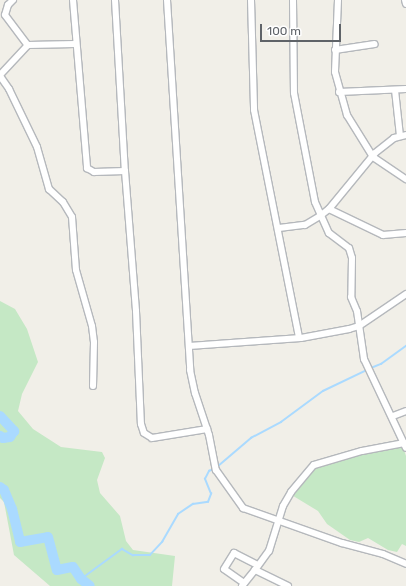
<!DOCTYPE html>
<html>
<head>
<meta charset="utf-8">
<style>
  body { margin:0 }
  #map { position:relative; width:406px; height:586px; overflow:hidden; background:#f1efe8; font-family:Rubik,sans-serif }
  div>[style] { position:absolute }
  .green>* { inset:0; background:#c5e8c5 }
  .stream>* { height:1.5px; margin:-0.75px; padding:0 0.75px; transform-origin:0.75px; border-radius:0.75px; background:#aadaff }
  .river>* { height:10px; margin:-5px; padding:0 5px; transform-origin:5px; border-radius:5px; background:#aadaff }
  .roads { filter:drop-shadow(1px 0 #b5b8bc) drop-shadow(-1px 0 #b5b8bc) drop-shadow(0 1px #b5b8bc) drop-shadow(0 -1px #b5b8bc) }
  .street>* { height:6px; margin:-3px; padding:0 3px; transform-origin:3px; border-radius:3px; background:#fff }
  span { translate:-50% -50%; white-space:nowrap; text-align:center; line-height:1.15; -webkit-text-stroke:3px #fff; paint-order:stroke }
  .scale { position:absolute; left:260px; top:24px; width:81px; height:18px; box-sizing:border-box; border:2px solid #5f6368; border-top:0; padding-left:5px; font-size:12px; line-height:14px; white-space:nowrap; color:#5f6368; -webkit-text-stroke:3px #fff; paint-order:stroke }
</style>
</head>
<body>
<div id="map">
  <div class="green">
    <div style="clip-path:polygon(0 301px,15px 309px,27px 329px,38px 362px,22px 394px,18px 411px,33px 429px,61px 447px,102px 452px,105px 458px,97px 480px,100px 493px,120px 516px,126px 541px,133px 550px,175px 556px,172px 586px,50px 586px,14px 555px,4px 502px,0 498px)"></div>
    <div style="clip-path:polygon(396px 446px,403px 447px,406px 456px,406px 546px,402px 544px,397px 552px,388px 550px,368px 538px,359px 542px,350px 540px,327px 524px,318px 511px,290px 494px,312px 468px)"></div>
  </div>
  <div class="stream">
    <div style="left:371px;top:368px;width:11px;rotate:-22deg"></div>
    <div style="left:381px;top:364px;width:31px;rotate:-36deg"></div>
    <div style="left:217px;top:467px;width:45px;rotate:-40.5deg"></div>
    <div style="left:251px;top:438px;width:34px;rotate:-28deg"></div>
    <div style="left:281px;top:422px;width:52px;rotate:-36.4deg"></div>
    <div style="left:323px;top:391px;width:49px;rotate:-25.5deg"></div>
    <div style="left:81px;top:579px;width:51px;rotate:-36.2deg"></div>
    <div style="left:122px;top:549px;width:13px;rotate:29deg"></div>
    <div style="left:133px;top:555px;width:17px"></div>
    <div style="left:150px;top:555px;width:18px;rotate:-47deg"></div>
    <div style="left:162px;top:542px;width:32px;rotate:-60deg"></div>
    <div style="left:178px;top:514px;width:18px;rotate:-34deg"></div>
    <div style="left:193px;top:504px;width:15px;rotate:-8deg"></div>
    <div style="left:208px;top:502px;width:9px;rotate:-69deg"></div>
    <div style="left:211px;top:494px;width:16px;rotate:-112deg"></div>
    <div style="left:205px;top:479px;width:9px;rotate:-63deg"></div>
    <div style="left:209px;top:471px;width:5px;rotate:-22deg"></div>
  </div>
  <div class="river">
    <div style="left:0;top:416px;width:21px;rotate:47deg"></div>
    <div style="left:14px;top:431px;width:7px;rotate:124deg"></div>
    <div style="left:10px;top:437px;width:7px;rotate:172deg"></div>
    <div style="left:3px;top:438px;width:4px;rotate:-146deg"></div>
    <div style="left:0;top:487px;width:5px;rotate:37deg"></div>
    <div style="left:4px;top:490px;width:21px;rotate:67deg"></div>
    <div style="left:12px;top:509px;width:34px;rotate:76deg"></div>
    <div style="left:20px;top:542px;width:28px;rotate:-10deg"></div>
    <div style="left:48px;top:537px;width:34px;rotate:75deg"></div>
    <div style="left:57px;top:570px;width:16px;rotate:-11deg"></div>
    <div style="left:73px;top:567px;width:14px;rotate:56deg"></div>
    <div style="left:81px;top:579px;width:11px;rotate:38deg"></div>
  </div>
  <div class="roads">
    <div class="street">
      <div style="left:13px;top:0;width:7px;rotate:135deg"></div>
      <div style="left:8px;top:5px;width:10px;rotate:107deg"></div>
      <div style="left:5px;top:15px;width:38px;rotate:53deg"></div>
      <div style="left:28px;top:45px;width:47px;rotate:-1.2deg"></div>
      <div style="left:73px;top:0;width:169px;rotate:85.2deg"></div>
      <div style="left:87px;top:168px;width:8px;rotate:30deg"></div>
      <div style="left:94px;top:172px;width:31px;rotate:-2deg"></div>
      <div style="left:115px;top:0;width:171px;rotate:86.7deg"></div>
      <div style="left:125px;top:171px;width:140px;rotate:85.5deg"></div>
      <div style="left:136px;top:311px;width:113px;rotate:87.5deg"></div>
      <div style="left:141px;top:424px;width:9px;rotate:72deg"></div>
      <div style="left:144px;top:433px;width:9px;rotate:32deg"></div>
      <div style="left:152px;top:438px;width:56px;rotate:-9.3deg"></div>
      <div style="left:167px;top:0;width:371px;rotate:86.4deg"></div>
      <div style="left:190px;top:370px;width:24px;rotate:78deg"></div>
      <div style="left:195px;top:393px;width:44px;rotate:71.6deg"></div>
      <div style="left:209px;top:435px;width:36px;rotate:79deg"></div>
      <div style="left:216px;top:470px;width:47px;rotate:54.6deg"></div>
      <div style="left:243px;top:508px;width:105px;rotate:19.5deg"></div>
      <div style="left:342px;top:543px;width:42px;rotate:15deg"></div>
      <div style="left:383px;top:554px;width:25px;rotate:23deg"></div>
      <div style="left:251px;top:0;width:110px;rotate:88.4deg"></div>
      <div style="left:254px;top:110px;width:232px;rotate:78.8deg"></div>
      <div style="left:293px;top:0;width:93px;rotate:89.4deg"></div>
      <div style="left:294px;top:93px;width:111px;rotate:79.1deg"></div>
      <div style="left:315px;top:202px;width:34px;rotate:66deg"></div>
      <div style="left:329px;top:233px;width:25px;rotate:37deg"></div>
      <div style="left:349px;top:248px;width:10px;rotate:73deg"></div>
      <div style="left:352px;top:258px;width:39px;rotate:91deg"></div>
      <div style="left:351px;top:297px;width:15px;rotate:67deg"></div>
      <div style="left:357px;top:311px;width:49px;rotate:81.7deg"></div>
      <div style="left:364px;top:359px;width:98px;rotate:64.7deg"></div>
      <div style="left:338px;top:0;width:72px;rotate:92.4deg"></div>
      <div style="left:335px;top:72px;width:45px;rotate:74.4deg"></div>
      <div style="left:347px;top:115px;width:49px;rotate:58.2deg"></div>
      <div style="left:373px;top:157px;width:40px;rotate:34deg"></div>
      <div style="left:405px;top:0;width:4px;rotate:76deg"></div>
      <div style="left:335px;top:50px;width:40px;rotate:-8.5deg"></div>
      <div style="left:0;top:75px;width:41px;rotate:-47deg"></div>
      <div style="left:0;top:76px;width:16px;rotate:55deg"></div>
      <div style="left:9px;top:89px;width:64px;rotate:64.2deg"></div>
      <div style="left:37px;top:147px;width:44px;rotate:74.1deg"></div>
      <div style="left:49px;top:189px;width:19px;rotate:43deg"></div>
      <div style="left:63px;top:202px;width:17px;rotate:59deg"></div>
      <div style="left:72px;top:217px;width:53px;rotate:85.7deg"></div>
      <div style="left:76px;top:270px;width:58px;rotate:74.1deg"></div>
      <div style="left:92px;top:326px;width:16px;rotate:83deg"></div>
      <div style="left:94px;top:342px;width:44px;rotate:91.3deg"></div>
      <div style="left:395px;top:90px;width:46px;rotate:83.8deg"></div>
      <div style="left:339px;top:92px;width:67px;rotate:-2.6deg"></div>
      <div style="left:329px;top:209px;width:60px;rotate:25.7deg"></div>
      <div style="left:383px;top:235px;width:23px;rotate:-5deg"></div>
      <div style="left:279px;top:228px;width:26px;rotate:-7deg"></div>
      <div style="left:305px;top:225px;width:17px;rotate:-31deg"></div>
      <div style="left:320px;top:216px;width:11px;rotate:-38deg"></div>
      <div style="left:329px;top:209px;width:72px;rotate:-50.6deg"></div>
      <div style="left:375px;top:153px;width:24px;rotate:-38deg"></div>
      <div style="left:394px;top:138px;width:12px;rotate:-14deg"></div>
      <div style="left:189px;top:346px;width:112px;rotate:-4.1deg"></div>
      <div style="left:301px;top:338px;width:49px;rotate:-10.6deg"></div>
      <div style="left:349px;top:329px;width:10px;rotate:-17deg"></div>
      <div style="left:359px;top:326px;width:57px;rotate:-34.2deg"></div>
      <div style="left:393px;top:416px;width:14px;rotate:-21deg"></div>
      <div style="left:244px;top:583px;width:24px;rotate:-145deg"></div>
      <div style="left:224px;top:569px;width:19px;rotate:-58deg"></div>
      <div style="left:234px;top:553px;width:27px;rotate:27deg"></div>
      <div style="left:242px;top:586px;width:21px;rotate:-51deg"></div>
      <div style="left:288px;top:586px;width:37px;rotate:-154deg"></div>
      <div style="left:255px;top:570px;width:24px;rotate:-54deg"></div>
      <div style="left:269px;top:551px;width:47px;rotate:-72.7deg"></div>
      <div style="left:283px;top:506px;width:16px;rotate:-60deg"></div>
      <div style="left:291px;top:492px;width:35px;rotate:-50deg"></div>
      <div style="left:314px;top:465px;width:50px;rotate:-16.3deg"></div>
      <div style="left:362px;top:451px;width:43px;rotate:-10.8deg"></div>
    </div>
  </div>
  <div class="scale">100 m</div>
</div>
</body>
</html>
